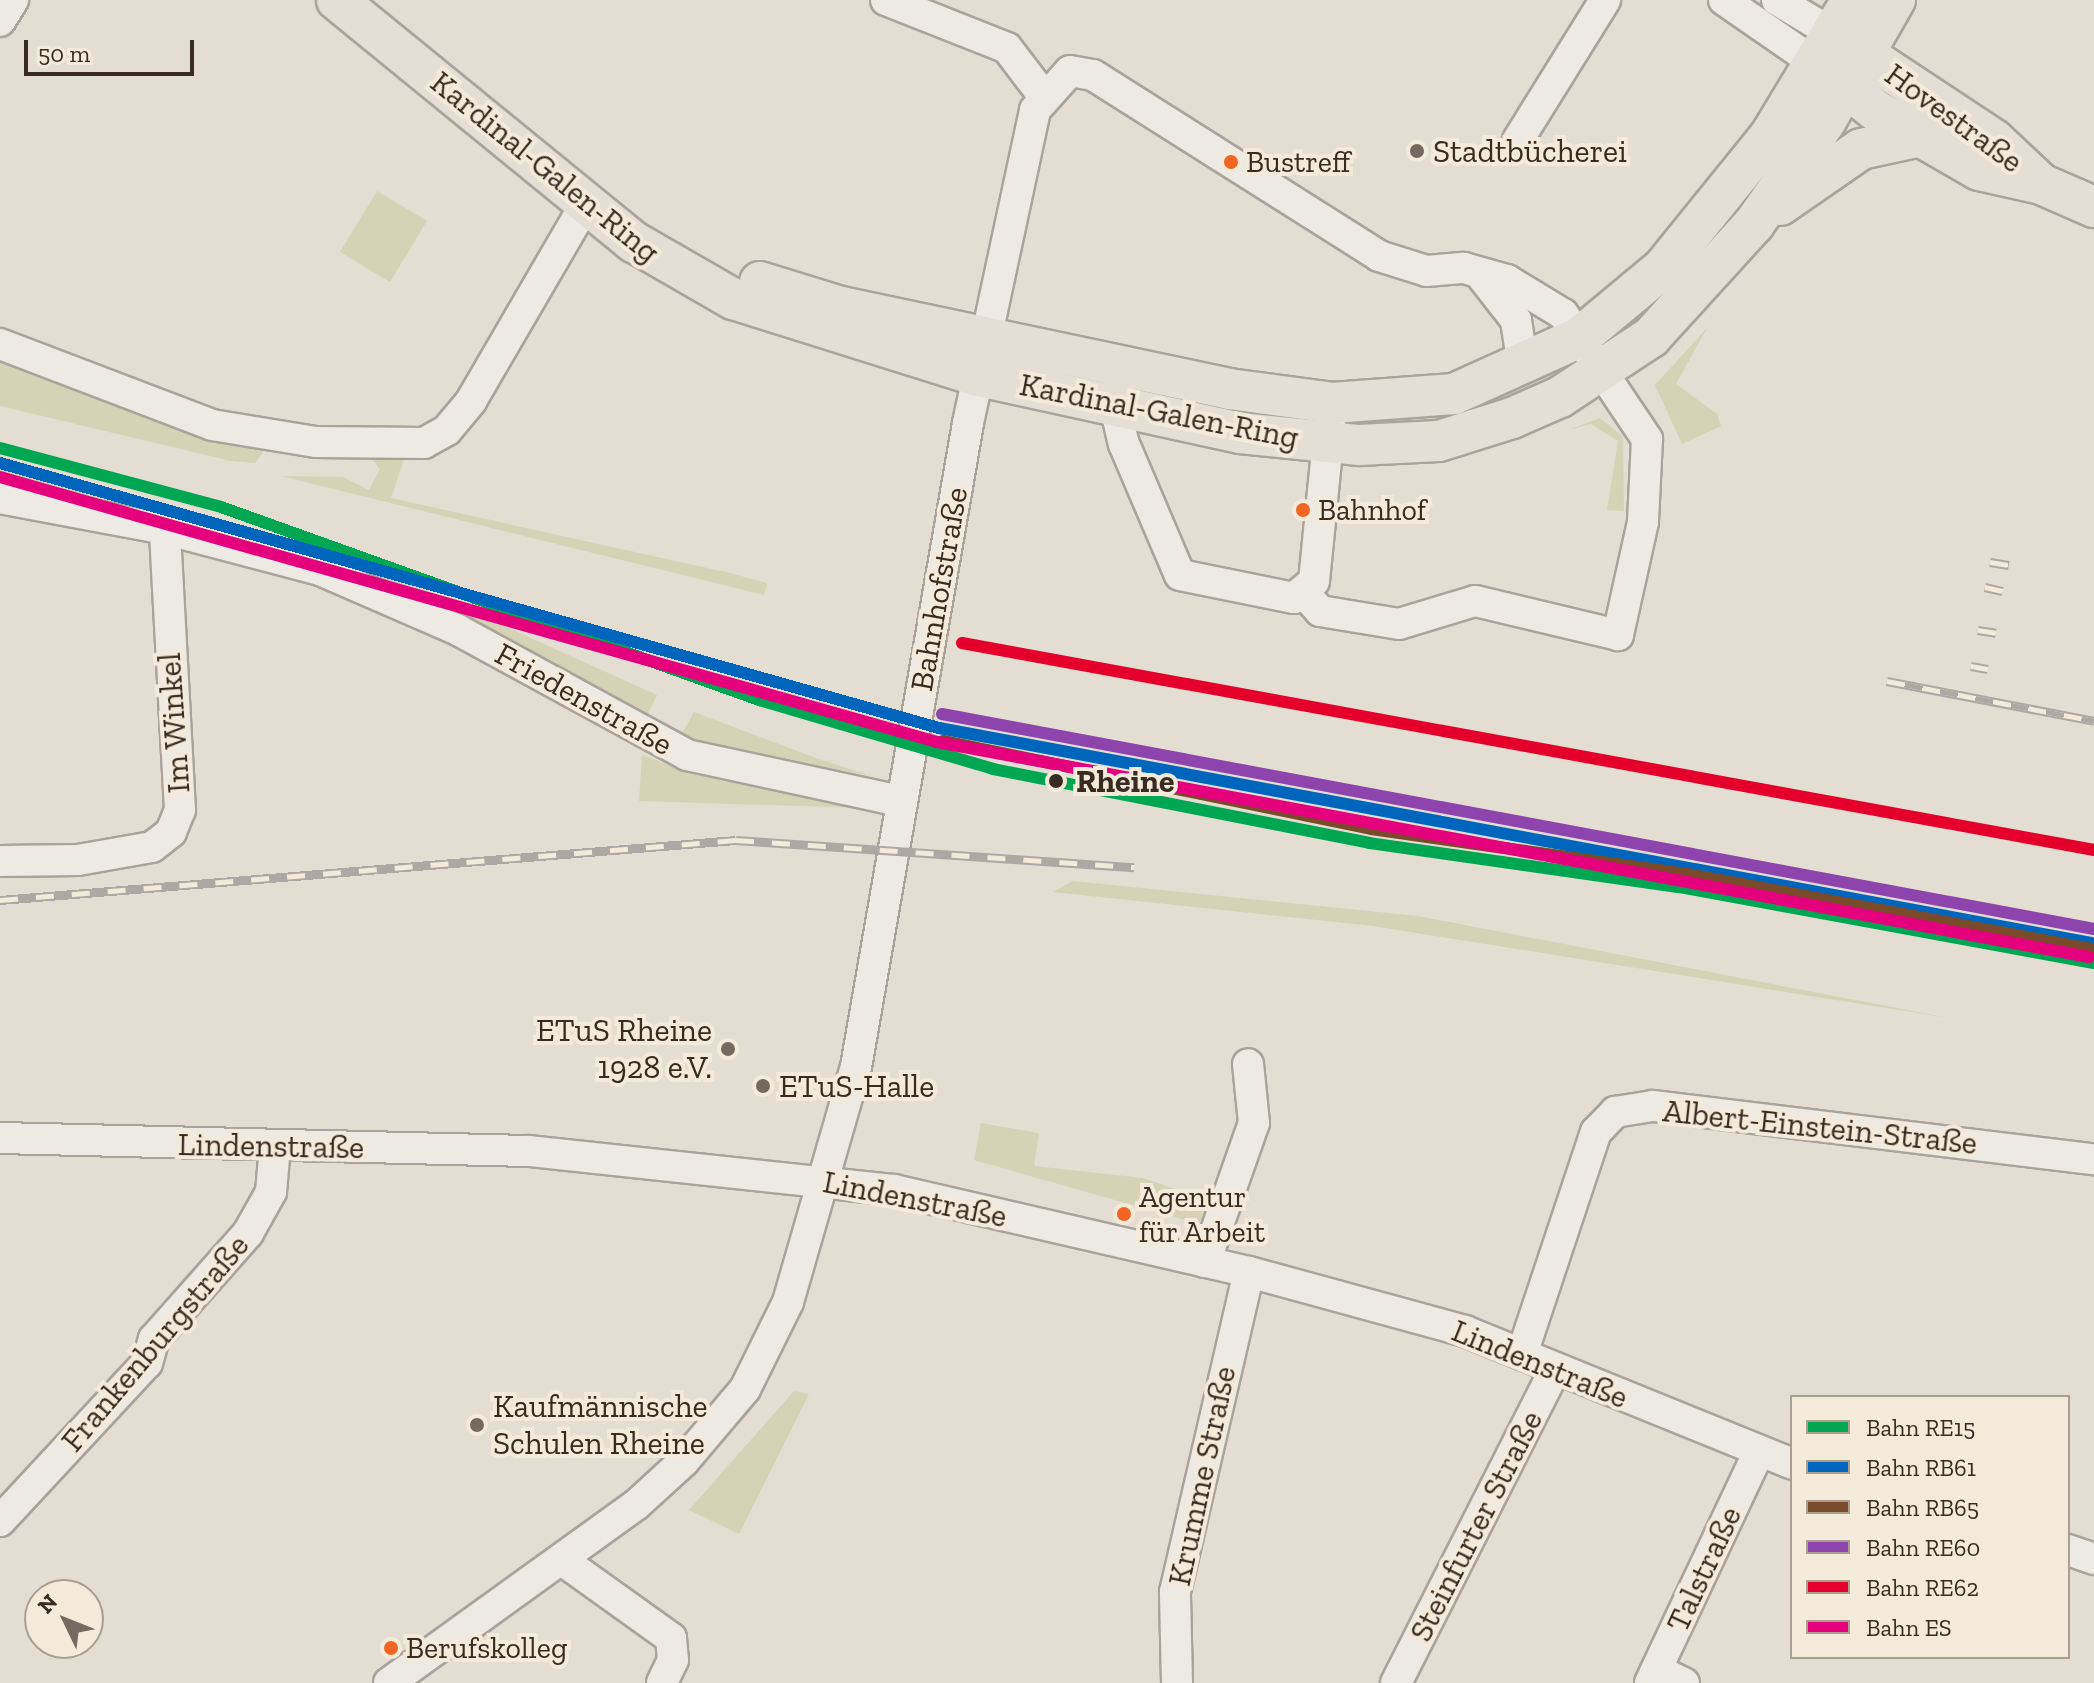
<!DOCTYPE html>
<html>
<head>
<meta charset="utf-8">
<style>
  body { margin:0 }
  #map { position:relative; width:2094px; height:1683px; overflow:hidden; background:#e4ddd2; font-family:"Zilla Slab",serif }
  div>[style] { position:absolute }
  .green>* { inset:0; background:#d5d2b6 }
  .roads { filter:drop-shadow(2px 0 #aaa39a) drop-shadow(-2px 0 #aaa39a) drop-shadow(0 2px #aaa39a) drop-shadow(0 -2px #aaa39a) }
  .minor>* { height:30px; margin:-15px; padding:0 15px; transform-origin:15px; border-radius:15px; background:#ede9e3 }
  .major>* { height:40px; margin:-20px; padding:0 20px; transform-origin:20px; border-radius:20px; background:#e4ded5 }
  .rail>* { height:9px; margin-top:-4.5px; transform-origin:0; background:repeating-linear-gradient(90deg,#f3eada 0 18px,#ada8a3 0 36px); box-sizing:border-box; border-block:2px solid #ada8a3 }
  .rail-1>* { height:12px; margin:-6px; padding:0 6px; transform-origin:6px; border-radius:6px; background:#00a651 }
  .rail-2>* { height:12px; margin:-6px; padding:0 6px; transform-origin:6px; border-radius:6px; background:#0065bd }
  .rail-3>* { height:12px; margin:-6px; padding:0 6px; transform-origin:6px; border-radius:6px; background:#7a4b2a }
  .rail-4>* { height:12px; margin:-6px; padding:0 6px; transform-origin:6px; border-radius:6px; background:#8e44ad }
  .rail-5>* { height:12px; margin:-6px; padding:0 6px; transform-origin:6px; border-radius:6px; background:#e4002b }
  .rail-6>* { height:12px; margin:-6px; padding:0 6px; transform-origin:6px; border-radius:6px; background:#e5007d }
  .dots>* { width:22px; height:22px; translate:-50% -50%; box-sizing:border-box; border:4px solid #f3eada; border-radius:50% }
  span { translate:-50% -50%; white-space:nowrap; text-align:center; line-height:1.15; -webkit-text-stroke:8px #f3eada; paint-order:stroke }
  .bus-label { font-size:30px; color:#392b22 }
  .left { translate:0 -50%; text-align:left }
  .street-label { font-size:32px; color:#392b22 }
  .poi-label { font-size:32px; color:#392b22 }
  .right { translate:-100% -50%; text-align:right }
  .stop-label { font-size:32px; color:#392b22; font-weight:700 }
  .legend { position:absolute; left:1790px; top:1395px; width:280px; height:264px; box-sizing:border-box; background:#f3eada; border:2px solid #a99e90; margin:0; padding:10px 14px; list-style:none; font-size:24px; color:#392b22 }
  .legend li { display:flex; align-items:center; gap:16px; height:40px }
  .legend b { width:40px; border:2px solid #a99e90 }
  .north { position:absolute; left:24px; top:1579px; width:80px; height:80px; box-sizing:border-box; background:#f3eada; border:2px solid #a99e90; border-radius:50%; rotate:313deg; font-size:22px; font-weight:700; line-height:32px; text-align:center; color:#392b22 }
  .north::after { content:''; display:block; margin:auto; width:28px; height:36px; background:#756960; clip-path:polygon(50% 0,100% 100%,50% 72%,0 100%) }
  .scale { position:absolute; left:24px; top:40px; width:170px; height:36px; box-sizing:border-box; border:4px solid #392b22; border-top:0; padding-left:10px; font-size:24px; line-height:28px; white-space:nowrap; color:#392b22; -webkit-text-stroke:6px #f3eada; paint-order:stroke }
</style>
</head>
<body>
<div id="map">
  <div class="green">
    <div style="clip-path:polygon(377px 191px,427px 221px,390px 282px,340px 252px)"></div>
    <div style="clip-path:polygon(1707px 328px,1676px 384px,1717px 414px,1721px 426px,1682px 444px,1655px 385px)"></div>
    <div style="clip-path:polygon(0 362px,186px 431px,265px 449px,255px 463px,231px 461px,0 406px)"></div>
    <div style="clip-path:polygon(1548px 373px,1567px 373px,1482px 416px,1380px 433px,1378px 420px)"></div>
    <div style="clip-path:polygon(1600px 418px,1623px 437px,1624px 511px,1607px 510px,1618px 441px,1591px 424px,1568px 430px)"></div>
    <div style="clip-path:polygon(367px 453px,404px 459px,391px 498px,730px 573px,767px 583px,764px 595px,281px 476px,343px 477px,369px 490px,380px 469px)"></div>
    <div style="clip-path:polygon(0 456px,362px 562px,657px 695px,645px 720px,428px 598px,329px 558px,0 485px)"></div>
    <div style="clip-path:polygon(694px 712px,816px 758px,872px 776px,689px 741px,652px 719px,683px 732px)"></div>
    <div style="clip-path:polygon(642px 755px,694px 774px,863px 808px,639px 801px)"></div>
    <div style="clip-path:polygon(1073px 881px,1418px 916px,1949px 1018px,1373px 926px,1053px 892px)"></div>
    <div style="clip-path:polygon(981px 1123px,1039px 1133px,1034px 1166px,1143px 1178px,1215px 1203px,1209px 1218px,1196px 1223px,974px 1160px)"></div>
    <div style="clip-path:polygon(794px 1391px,809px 1394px,739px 1534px,689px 1510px)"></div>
  </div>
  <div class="roads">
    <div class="minor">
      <div style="left:886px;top:0;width:130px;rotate:21.6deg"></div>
      <div style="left:1007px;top:48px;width:58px;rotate:52.7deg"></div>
      <div style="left:1724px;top:0;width:109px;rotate:34.6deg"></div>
      <div style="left:1777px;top:0;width:64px;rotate:31deg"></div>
      <div style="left:0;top:21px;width:25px;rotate:-58deg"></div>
      <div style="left:1518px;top:140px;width:165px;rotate:-58.1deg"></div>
      <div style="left:1480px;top:274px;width:58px;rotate:52deg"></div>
      <div style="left:1516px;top:320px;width:48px;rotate:81.5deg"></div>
      <div style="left:0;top:344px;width:227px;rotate:20.9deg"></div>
      <div style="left:212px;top:425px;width:105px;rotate:9.3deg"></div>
      <div style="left:316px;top:442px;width:108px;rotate:0.5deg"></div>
      <div style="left:424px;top:443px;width:26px;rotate:-29deg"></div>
      <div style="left:447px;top:430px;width:38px;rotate:-50deg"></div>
      <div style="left:471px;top:401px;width:227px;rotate:-59.8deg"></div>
      <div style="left:1120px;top:390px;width:17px;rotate:107deg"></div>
      <div style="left:1115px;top:406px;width:39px;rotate:77deg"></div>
      <div style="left:1124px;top:444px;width:142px;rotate:66.9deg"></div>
      <div style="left:1180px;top:575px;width:116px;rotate:11.4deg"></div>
      <div style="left:1294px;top:598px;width:26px;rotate:-40deg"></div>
      <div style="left:1314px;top:581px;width:161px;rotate:-84.3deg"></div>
      <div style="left:0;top:498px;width:168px;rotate:10.6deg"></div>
      <div style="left:165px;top:529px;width:160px;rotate:14.8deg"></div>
      <div style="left:320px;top:570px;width:150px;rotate:23.5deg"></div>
      <div style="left:458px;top:630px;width:261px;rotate:28.6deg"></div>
      <div style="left:687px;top:755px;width:217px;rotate:12.2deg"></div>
      <div style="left:0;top:861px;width:78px;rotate:-0.7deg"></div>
      <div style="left:78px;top:860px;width:75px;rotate:-10deg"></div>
      <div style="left:152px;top:847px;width:24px;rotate:-38deg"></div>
      <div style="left:171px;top:832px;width:24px;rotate:-68deg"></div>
      <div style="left:180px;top:810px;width:281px;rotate:-93.1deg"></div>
      <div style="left:0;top:1138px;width:529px;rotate:1.41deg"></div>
      <div style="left:529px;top:1151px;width:367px;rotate:6.1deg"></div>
      <div style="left:894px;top:1190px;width:364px;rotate:13deg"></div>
      <div style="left:1249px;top:1272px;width:224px;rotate:15.3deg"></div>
      <div style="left:1465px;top:1331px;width:353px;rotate:22.1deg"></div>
      <div style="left:1205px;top:1262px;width:147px;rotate:-70.6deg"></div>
      <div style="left:1254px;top:1123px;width:59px;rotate:-95.8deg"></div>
      <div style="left:1522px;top:1354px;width:234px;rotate:-71.6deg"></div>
      <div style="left:1596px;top:1132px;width:28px;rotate:-46deg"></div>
      <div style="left:1615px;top:1112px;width:38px;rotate:-9deg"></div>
      <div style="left:1653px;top:1106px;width:444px;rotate:6.9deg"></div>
      <div style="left:0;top:1521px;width:216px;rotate:-47.1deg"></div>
      <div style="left:147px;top:1363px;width:25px;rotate:-74deg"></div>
      <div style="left:154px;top:1339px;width:142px;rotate:-48.4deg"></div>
      <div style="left:248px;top:1233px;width:47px;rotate:-60.7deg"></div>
      <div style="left:271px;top:1192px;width:46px;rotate:-85deg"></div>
      <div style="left:2068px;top:1550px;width:28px;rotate:19deg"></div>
      <div style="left:562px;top:1560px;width:134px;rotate:35.6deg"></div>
      <div style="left:671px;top:1638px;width:22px;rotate:85deg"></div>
      <div style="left:673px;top:1660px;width:25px;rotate:116deg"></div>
      <div style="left:1657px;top:1670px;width:30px;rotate:26deg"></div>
      <div style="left:389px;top:1683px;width:304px;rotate:-35.8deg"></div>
      <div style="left:636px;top:1505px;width:65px;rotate:-42.5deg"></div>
      <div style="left:684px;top:1461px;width:94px;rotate:-49.7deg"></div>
      <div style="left:745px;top:1389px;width:97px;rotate:-63.7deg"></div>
      <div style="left:788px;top:1302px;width:245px;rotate:-73.9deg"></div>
      <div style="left:856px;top:1067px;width:654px;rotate:-80.13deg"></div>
      <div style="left:968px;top:423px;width:320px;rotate:-77.9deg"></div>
      <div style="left:1035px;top:110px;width:52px;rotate:-48.1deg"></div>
      <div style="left:1070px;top:71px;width:23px;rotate:10deg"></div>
      <div style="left:1093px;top:75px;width:338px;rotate:32.3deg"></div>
      <div style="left:1379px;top:256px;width:50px;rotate:17.4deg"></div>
      <div style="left:1427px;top:271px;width:37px;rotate:-5deg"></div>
      <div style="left:1464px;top:268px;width:45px;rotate:15.6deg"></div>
      <div style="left:1507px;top:280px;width:66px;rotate:31.3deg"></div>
      <div style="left:1563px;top:314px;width:151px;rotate:56.1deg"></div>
      <div style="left:1647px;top:439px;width:83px;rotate:92.8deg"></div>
      <div style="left:1643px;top:522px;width:116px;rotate:102.5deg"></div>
      <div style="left:1618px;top:635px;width:147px;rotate:-166.6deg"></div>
      <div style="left:1475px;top:601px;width:79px;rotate:163.2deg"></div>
      <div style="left:1399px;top:624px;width:80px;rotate:-170.7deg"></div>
      <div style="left:1320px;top:611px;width:23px;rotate:-131deg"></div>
      <div style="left:1177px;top:1683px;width:91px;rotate:-91.3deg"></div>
      <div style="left:1175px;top:1592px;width:328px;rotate:-77deg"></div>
      <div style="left:1396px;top:1683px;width:353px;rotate:-63.1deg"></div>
      <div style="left:1650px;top:1683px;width:253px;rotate:-64.8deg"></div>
    </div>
    <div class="major">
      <div style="left:337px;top:0;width:383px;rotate:39.2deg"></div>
      <div style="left:634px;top:242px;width:114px;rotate:29.9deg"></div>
      <div style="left:733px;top:299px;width:258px;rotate:17.4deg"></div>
      <div style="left:979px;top:376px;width:267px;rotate:12.3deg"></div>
      <div style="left:1240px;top:433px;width:120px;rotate:5.8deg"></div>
      <div style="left:1359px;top:445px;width:80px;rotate:-2.9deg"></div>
      <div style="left:1439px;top:441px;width:77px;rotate:-17.5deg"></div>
      <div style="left:1512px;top:418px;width:52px;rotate:-23.6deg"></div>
      <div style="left:1560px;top:397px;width:109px;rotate:-33.4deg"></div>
      <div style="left:1651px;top:337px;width:153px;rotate:-47.7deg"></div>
      <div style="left:1754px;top:224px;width:124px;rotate:-55.2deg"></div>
      <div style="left:1825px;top:122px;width:141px;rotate:-60.2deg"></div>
      <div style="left:1846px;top:42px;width:178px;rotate:33.5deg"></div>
      <div style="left:1994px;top:140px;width:62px;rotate:43deg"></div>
      <div style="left:1827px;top:72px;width:61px;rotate:38.4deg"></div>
      <div style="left:1875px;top:110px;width:120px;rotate:30deg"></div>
      <div style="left:1979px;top:170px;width:64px;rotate:12.7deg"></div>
      <div style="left:2041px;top:184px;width:58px;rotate:23.5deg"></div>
      <div style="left:1780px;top:205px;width:98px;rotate:-34.7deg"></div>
      <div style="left:1861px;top:149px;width:57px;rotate:-12.1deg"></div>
      <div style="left:760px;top:282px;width:85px;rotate:17.2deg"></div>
      <div style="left:841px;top:307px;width:397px;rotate:11.9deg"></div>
      <div style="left:1229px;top:389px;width:104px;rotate:7.7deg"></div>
      <div style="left:1332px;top:403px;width:122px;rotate:-4.2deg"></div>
      <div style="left:1454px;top:394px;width:138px;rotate:-24.3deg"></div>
      <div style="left:1580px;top:337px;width:108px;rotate:-39.7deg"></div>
      <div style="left:1663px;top:268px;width:170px;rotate:-51deg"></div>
      <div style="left:1770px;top:136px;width:159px;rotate:-58.9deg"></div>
    </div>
  </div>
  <div class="rail">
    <div style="left:1990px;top:562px;width:19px;rotate:9deg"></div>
    <div style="left:1985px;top:587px;width:18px;rotate:13deg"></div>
    <div style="left:1978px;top:630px;width:18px;rotate:9deg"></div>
    <div style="left:1971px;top:666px;width:17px;rotate:10deg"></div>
    <div style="left:1887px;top:681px;width:211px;rotate:10.9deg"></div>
    <div style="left:0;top:900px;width:738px;rotate:-4.66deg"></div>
    <div style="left:736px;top:840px;width:399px;rotate:3.9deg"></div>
  </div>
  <div class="rail-1">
    <div style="left:0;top:448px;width:229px;rotate:14.9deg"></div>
    <div style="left:221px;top:507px;width:572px;rotate:19.73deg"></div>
    <div style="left:759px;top:700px;width:244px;rotate:16.4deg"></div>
    <div style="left:993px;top:769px;width:383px;rotate:11.1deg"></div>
    <div style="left:1369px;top:843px;width:313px;rotate:8.1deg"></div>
    <div style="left:1679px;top:887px;width:422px;rotate:10.4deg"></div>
  </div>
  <div class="rail-2">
    <div style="left:0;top:463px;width:976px;rotate:15.76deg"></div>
    <div style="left:939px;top:728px;width:1172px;rotate:10.57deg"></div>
  </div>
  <div class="rail-3">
    <div style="left:943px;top:741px;width:437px;rotate:11.6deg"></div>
    <div style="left:1371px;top:829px;width:314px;rotate:8.1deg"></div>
    <div style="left:1682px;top:873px;width:419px;rotate:10.5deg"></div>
  </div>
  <div class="rail-4">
    <div style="left:942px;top:714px;width:1172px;rotate:10.57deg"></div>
  </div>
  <div class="rail-5">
    <div style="left:962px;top:643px;width:1151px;rotate:10.36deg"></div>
  </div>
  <div class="rail-6">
    <div style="left:0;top:477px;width:974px;rotate:15.79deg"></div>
    <div style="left:937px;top:742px;width:1172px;rotate:10.57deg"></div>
  </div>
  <div class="dots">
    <div style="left:1417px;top:151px;background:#756960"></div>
    <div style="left:1231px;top:162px;background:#f26522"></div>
    <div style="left:1303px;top:510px;background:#f26522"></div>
    <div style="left:1056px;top:781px;background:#392b22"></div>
    <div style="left:728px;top:1049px;background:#756960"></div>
    <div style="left:763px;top:1086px;background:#756960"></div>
    <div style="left:1124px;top:1214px;background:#f26522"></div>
    <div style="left:477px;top:1425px;background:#756960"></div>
    <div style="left:391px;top:1648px;background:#f26522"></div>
  </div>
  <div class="bus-label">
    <span class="left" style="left:1246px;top:162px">Bustreff</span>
    <span class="left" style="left:1318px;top:510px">Bahnhof</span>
    <span class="left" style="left:1139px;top:1214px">Agentur<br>für Arbeit</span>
    <span class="left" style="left:406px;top:1648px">Berufskolleg</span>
  </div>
  <div class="street-label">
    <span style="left:1954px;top:118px;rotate:36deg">Hovestraße</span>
    <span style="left:545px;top:167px;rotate:39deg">Kardinal-Galen-Ring</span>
    <span style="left:1159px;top:411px;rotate:11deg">Kardinal-Galen-Ring</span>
    <span style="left:939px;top:589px;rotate:-80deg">Bahnhofstraße</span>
    <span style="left:584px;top:699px;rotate:29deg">Friedenstraße</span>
    <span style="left:174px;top:723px;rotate:-94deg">Im Winkel</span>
    <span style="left:1820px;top:1127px;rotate:6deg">Albert-Einstein-Straße</span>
    <span style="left:271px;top:1146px;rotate:1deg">Lindenstraße</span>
    <span style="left:915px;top:1199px;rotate:11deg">Lindenstraße</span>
    <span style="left:155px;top:1343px;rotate:-50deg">Frankenburgstraße</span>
    <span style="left:1540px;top:1364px;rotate:22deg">Lindenstraße</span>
    <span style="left:1202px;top:1476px;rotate:-78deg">Krumme Straße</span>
    <span style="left:1476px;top:1526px;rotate:-63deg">Steinfurter Straße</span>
    <span style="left:1704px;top:1569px;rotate:-65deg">Talstraße</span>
  </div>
  <div class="poi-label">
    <span class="left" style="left:1433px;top:151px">Stadtbücherei</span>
    <span class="right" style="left:712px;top:1049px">ETuS Rheine<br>1928 e.V.</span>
    <span class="left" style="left:779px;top:1086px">ETuS-Halle</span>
    <span class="left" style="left:493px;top:1425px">Kaufmännische<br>Schulen Rheine</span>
  </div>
  <div class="stop-label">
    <span class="left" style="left:1076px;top:781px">Rheine</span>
  </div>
  <ul class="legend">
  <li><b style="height:10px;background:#00a651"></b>Bahn RE15</li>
  <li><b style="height:10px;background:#0065bd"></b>Bahn RB61</li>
  <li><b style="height:10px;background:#7a4b2a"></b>Bahn RB65</li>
  <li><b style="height:10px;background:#8e44ad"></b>Bahn RE60</li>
  <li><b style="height:10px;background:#e4002b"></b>Bahn RE62</li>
  <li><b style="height:10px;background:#e5007d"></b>Bahn ES</li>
  </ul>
  <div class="north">N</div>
  <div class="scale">50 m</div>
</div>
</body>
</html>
